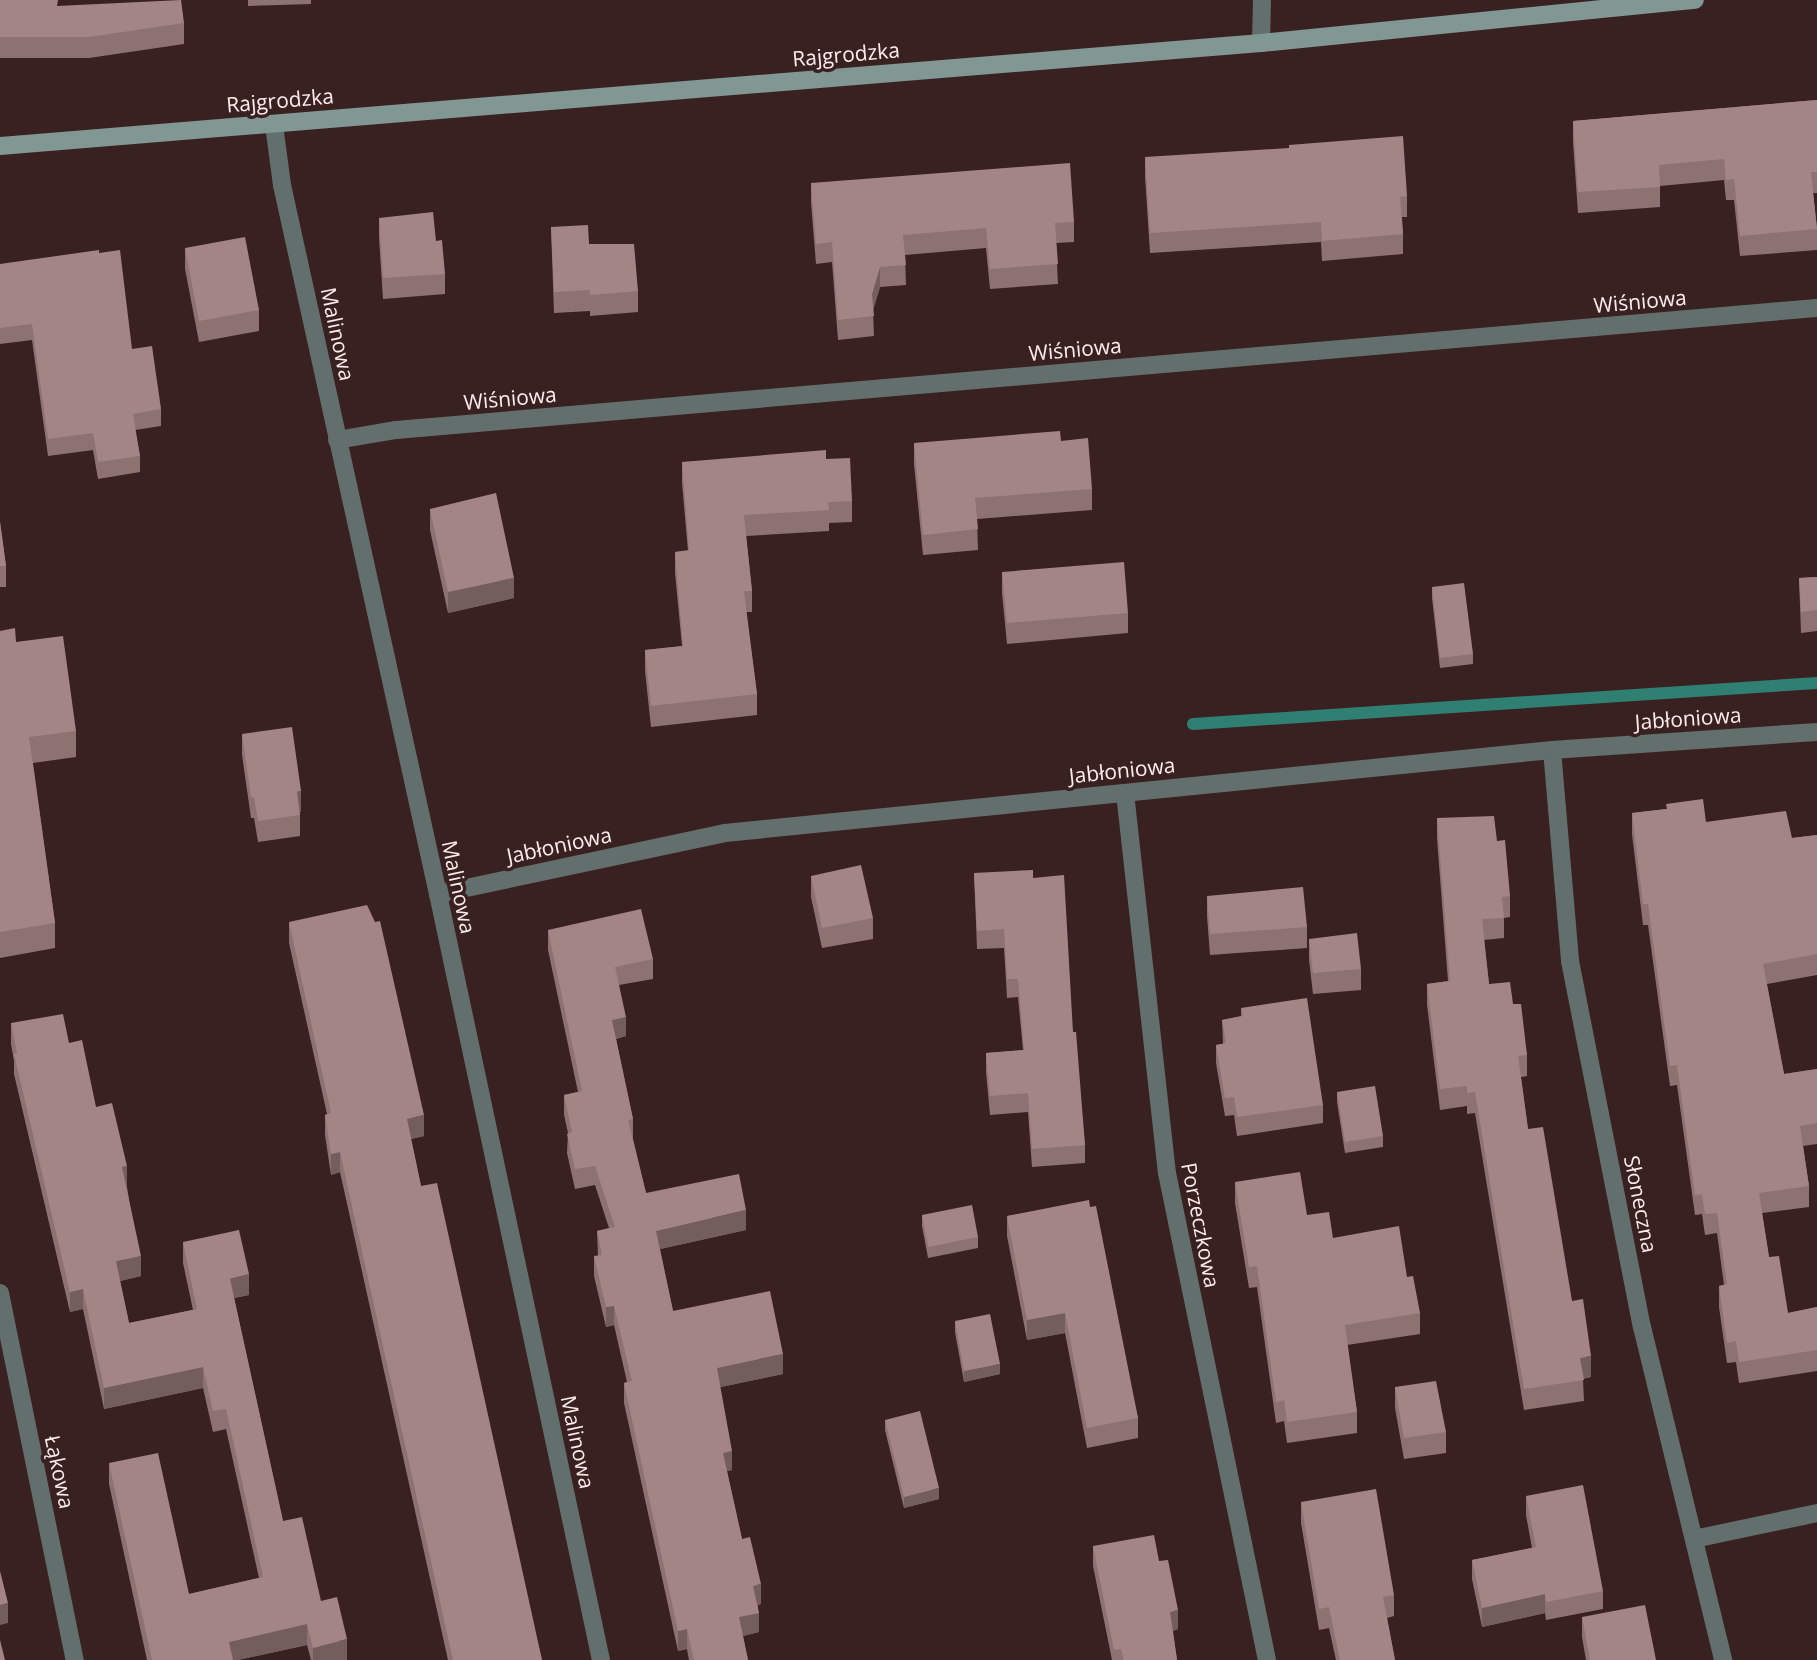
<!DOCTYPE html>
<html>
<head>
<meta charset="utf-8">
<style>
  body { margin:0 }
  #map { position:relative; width:1817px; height:1660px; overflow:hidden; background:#392121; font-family:"Open Sans",sans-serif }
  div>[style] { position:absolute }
  .stream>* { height:12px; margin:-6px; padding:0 6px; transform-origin:6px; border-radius:6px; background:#2f7f73 }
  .street>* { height:18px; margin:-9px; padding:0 9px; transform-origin:9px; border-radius:9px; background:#626f6c }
  .secondary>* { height:18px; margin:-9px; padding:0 9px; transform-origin:9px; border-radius:9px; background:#819793 }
  .wall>* { inset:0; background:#8d7272 }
  .shaded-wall>* { inset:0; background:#735d5d }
  .building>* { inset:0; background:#a48585 }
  span { translate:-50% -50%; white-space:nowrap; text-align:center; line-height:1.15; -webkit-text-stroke:7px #392121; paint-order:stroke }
  .street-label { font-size:21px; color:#fdecec }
</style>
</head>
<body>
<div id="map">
  <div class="stream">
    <div style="left:1193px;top:724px;width:625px;rotate:-3.76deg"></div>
  </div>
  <div class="street">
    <div style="left:1261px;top:43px;width:43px;rotate:-88.7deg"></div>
    <div style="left:274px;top:125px;width:61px;rotate:82.4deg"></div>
    <div style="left:282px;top:185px;width:726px;rotate:77.59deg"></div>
    <div style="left:438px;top:894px;width:783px;rotate:77.99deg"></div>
    <div style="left:337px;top:440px;width:60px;rotate:-9.6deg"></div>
    <div style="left:396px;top:430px;width:1426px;rotate:-4.91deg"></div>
    <div style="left:1552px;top:750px;width:212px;rotate:85.1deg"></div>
    <div style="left:1570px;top:961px;width:373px;rotate:78.9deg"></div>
    <div style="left:1642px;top:1327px;width:343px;rotate:76.3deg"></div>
    <div style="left:1125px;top:793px;width:382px;rotate:83.7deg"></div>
    <div style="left:1167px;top:1173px;width:497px;rotate:78.4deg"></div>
    <div style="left:438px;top:894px;width:293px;rotate:-12deg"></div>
    <div style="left:725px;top:833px;width:831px;rotate:-5.73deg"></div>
    <div style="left:1552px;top:750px;width:266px;rotate:-3.9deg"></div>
    <div style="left:0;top:1293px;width:375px;rotate:78.5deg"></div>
    <div style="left:1694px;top:1539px;width:126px;rotate:-11.9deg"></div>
  </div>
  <div class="secondary">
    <div style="left:0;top:146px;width:1265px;rotate:-4.67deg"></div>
    <div style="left:1261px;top:43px;width:436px;rotate:-5.7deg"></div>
  </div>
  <div class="wall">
    <div style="clip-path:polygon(0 0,58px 6px,184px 23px,184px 44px,89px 58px,0 58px)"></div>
    <div style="clip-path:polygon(248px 0,311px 0,311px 4px,248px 6px)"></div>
    <div style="clip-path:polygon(1817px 100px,1817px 193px,1813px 193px,1817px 229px,1817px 250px,1740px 256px,1734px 200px,1726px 200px,1724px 180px,1660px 186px,1660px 207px,1578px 213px,1573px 142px,1573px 121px)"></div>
    <div style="clip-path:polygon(1145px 157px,1407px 196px,1407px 217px,1402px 217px,1403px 234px,1403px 254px,1322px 261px,1321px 242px,1150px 253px,1145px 177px)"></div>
    <div style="clip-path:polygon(811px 183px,1074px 222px,1074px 242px,1056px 243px,1058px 284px,990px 289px,986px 248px,905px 255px,906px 285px,880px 287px,873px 310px,874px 336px,838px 340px,832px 262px,816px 264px,811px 203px)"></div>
    <div style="clip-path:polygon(379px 218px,436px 241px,445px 274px,445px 294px,383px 299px,379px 238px)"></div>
    <div style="clip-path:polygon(551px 227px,589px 244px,638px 291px,638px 312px,590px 316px,590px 311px,554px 313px)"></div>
    <div style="clip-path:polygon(185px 248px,259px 310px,259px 331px,199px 342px,185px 269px)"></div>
    <div style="clip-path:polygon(0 264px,132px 349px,161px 409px,161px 426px,135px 430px,140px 456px,140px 472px,98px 479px,93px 450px,48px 456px,32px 340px,0 344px)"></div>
    <div style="clip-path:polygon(1061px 441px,1092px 489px,1092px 510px,977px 519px,978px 550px,923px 555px,914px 464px,914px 443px)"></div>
    <div style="clip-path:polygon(826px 459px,852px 501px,852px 522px,829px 523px,829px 531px,746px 536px,752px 591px,752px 612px,746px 612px,757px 694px,757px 715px,651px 727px,645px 671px,645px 650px,682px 646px,675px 573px,675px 552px,688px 551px,682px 483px,682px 462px)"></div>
    <div style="clip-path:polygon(430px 509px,514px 598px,448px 613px,430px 530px)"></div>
    <div style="clip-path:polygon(0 522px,6px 566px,6px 587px,0 587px)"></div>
    <div style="clip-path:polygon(1002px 572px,1128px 613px,1128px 633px,1007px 644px,1002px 593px)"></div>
    <div style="clip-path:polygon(1817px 577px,1817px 631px,1801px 633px,1799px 578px)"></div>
    <div style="clip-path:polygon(1432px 587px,1473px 654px,1473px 664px,1440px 668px,1432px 598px)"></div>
    <div style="clip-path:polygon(0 631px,16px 642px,76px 731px,76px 757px,33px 763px,55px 923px,55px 948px,0 958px)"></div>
    <div style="clip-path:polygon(242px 734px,301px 811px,300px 812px,300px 836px,258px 842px,254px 818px,251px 818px,242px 755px)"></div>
    <div style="clip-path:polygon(1666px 809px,1706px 822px,1792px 838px,1817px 835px,1817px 975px,1767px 984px,1784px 1074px,1817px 1069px,1817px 1144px,1803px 1146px,1809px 1186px,1809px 1207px,1762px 1213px,1769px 1257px,1788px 1313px,1817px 1307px,1817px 1371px,1739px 1383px,1736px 1362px,1727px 1363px,1719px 1307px,1719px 1286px,1724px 1285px,1717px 1233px,1705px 1235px,1702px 1214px,1695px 1215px,1677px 1085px,1670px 1086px,1648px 925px,1643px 925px,1632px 834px,1632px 813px)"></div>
    <div style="clip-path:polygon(1437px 818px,1510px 896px,1510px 917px,1504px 918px,1504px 938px,1484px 940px,1489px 984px,1513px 1004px,1527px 1055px,1527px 1076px,1521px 1077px,1528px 1129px,1591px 1377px,1583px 1379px,1584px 1401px,1524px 1410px,1475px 1113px,1467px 1114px,1467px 1106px,1440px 1110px,1427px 1005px,1427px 984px,1448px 981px,1437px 839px)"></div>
    <div style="clip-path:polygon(974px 873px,1033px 878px,1073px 1032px,1085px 1145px,1085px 1163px,1032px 1167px,1028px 1112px,990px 1115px,986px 1072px,986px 1053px,1023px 1050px,1018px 997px,1007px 998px,1004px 948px,977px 949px)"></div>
    <div style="clip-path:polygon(811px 876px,873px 918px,873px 939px,822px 948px,811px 897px)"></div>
    <div style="clip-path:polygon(1207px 896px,1307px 927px,1307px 948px,1210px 955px,1207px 916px)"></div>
    <div style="clip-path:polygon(289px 922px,424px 1136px,411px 1139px,421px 1186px,542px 1660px,448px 1660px,340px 1172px,331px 1175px,325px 1135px,325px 1115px,327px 1114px,289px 943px)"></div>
    <div style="clip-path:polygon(548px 930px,653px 959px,653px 979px,619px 985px,626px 1036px,616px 1039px,633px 1119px,633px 1139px,646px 1193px,746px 1230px,660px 1249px,673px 1311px,783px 1374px,720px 1387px,732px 1470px,727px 1471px,742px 1539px,761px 1604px,758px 1605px,759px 1632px,743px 1636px,748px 1660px,689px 1660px,687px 1649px,678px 1651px,624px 1403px,624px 1383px,627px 1382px,614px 1325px,606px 1327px,594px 1276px,594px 1256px,598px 1256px,597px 1231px,609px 1228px,595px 1185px,575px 1189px,567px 1153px,568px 1133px,564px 1115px,564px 1095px,578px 1092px,548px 950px)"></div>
    <div style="clip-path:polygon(1309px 939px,1361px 969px,1361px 990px,1313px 994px,1309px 960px)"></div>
    <div style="clip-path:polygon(1241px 1008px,1323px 1105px,1323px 1123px,1237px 1136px,1234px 1115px,1225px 1116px,1216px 1063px,1216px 1045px,1223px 1044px,1222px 1020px,1241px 1016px)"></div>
    <div style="clip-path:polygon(11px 1023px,69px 1043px,96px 1107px,127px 1187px,141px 1276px,120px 1281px,129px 1323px,193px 1310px,183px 1263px,183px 1242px,249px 1295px,234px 1298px,283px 1521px,347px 1660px,311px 1660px,307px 1645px,238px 1660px,147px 1660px,109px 1484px,109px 1463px,189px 1594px,259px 1578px,226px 1429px,213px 1432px,203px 1388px,104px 1409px,83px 1309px,70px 1312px,14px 1074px,14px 1061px,11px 1044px)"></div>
    <div style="clip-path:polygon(1337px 1092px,1383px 1136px,1383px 1147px,1345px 1153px,1337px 1102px)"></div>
    <div style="clip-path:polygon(1235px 1182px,1307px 1215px,1333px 1238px,1407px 1277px,1420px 1313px,1420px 1334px,1347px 1345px,1357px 1412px,1357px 1433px,1287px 1443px,1284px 1421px,1276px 1423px,1257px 1287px,1249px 1288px,1235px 1203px)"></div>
    <div style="clip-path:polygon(1090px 1207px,1138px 1418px,1138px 1438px,1087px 1448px,1065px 1333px,1027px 1340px,1007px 1236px,1007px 1216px)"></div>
    <div style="clip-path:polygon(922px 1215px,978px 1237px,978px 1248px,928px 1258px,922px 1226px)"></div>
    <div style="clip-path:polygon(955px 1321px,1000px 1374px,964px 1382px,955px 1332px)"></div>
    <div style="clip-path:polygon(1395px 1387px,1446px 1432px,1446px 1453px,1404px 1459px,1395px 1408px)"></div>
    <div style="clip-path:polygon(885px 1420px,939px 1499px,904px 1508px,885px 1430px)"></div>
    <div style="clip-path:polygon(1526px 1496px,1603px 1591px,1603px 1609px,1546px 1620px,1545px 1613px,1482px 1627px,1472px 1579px,1472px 1560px,1532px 1548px,1526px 1515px)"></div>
    <div style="clip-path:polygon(1301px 1502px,1394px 1595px,1394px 1616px,1387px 1618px,1395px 1660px,1336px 1660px,1329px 1628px,1319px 1630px,1301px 1523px)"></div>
    <div style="clip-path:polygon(1093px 1546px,1159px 1561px,1178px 1629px,1173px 1631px,1177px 1660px,1112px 1660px,1093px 1566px)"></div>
    <div style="clip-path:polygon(1582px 1617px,1656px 1660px,1586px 1660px,1582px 1637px)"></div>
  </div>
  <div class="shaded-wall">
    <div style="clip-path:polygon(880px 267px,880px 287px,872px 314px,872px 294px)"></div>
    <div style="clip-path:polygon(514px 578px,514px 598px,448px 613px,448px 592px)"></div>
    <div style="clip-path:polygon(301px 791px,301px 811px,297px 813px,297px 792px)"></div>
    <div style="clip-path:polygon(626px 1017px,626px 1036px,612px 1039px,612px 1020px)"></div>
    <div style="clip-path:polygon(424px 1115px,424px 1136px,407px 1140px,407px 1119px)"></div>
    <div style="clip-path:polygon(340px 1152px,340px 1172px,331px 1175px,331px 1154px)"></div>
    <div style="clip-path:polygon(127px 1166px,127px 1187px,122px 1188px,122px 1167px)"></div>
    <div style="clip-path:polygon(746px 1210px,746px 1230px,656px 1250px,656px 1231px)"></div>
    <div style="clip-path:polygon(141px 1256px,141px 1276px,116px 1282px,116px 1261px)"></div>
    <div style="clip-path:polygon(249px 1274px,249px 1295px,230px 1299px,230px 1279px)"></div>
    <div style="clip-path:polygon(83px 1289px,83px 1309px,70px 1312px,70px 1292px)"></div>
    <div style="clip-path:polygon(614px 1306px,614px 1325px,606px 1327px,606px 1307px)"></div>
    <div style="clip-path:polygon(1065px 1313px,1065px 1333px,1027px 1340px,1027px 1320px)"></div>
    <div style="clip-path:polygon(783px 1354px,783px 1374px,717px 1388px,717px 1368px)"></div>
    <div style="clip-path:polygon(1591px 1356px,1591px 1377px,1580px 1379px,1580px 1358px)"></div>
    <div style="clip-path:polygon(1000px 1364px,1000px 1374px,964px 1382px,964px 1371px)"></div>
    <div style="clip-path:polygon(203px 1367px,203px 1388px,104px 1409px,104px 1388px)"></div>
    <div style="clip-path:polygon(732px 1451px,732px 1470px,723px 1472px,723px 1453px)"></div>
    <div style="clip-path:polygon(939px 1488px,939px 1499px,904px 1508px,904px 1497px)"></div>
    <div style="clip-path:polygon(761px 1584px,761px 1604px,753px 1606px,753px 1586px)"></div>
    <div style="clip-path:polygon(1545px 1594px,1545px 1613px,1482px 1627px,1482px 1608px)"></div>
    <div style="clip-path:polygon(8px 1603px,8px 1623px,0 1625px,0 1605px)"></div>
    <div style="clip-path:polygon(1178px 1610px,1178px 1629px,1170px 1631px,1170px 1612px)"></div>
    <div style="clip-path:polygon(759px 1613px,759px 1632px,739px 1637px,739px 1617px)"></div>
    <div style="clip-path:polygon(307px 1624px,307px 1645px,238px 1660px,229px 1660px,229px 1642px)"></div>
    <div style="clip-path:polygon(687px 1629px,687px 1649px,678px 1651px,678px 1631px)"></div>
    <div style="clip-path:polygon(347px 1639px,347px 1660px,313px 1660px,313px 1648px)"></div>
  </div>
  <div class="building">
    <div style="clip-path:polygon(0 0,58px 0,57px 6px,181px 0,184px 23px,89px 37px,0 37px)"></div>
    <div style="clip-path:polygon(1817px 100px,1817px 172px,1811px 172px,1817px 229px,1740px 236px,1734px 179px,1726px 180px,1724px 159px,1659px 165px,1660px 187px,1578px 192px,1573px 121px)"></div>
    <div style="clip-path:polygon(1403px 136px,1407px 196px,1400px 197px,1403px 234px,1322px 241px,1321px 222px,1150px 233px,1145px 157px,1289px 148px,1289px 145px)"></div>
    <div style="clip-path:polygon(1070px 163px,1074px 222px,1055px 223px,1058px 264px,990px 269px,986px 228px,903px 235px,906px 265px,880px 267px,872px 294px,874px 316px,838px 320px,832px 242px,816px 244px,811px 183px)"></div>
    <div style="clip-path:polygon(433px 212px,436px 241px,442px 240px,445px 274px,383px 278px,379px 218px)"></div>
    <div style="clip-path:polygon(588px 225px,589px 244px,634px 244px,638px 291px,590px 295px,590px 290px,554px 292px,551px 227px)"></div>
    <div style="clip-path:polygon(245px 237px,259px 310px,199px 321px,185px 248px)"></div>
    <div style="clip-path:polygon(99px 250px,99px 253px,120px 250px,132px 349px,152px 346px,161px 409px,133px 414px,140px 456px,98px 462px,93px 433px,48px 439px,32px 324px,0 328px,0 264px)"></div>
    <div style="clip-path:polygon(1060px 431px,1061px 441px,1088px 438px,1092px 489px,975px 498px,978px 529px,923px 535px,914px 443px)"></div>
    <div style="clip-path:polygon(826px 450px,826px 459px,850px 458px,852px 501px,828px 502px,829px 510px,744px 515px,752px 591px,744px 591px,757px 694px,651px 706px,645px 650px,683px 646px,675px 552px,689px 550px,682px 462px)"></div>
    <div style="clip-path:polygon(496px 493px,514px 578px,448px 592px,430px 509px)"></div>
    <div style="clip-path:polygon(0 522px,6px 566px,0 566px)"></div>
    <div style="clip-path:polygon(1124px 562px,1128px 613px,1007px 623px,1002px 572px)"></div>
    <div style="clip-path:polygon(1817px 577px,1817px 610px,1801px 612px,1799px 578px)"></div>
    <div style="clip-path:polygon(1464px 583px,1473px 654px,1440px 658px,1432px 587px)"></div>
    <div style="clip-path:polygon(15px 628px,16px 642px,63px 636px,76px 731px,29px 737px,55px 923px,0 932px,0 631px)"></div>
    <div style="clip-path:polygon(292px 727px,301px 791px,297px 792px,300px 815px,258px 821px,254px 797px,251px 797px,242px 734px)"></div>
    <div style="clip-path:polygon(1703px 799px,1706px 822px,1786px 811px,1792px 838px,1817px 835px,1817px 954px,1763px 964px,1784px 1074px,1817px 1069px,1817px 1123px,1800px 1126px,1809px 1186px,1759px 1193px,1769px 1257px,1779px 1256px,1788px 1313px,1817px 1307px,1817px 1350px,1739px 1362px,1736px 1341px,1727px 1343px,1723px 1314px,1719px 1286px,1727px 1284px,1717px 1213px,1705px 1214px,1702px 1194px,1695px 1195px,1677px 1065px,1670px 1066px,1648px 904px,1643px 904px,1632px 813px,1667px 809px,1666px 804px)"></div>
    <div style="clip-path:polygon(1494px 816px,1497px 841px,1505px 840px,1510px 896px,1502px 897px,1504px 918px,1482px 919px,1489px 984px,1510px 982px,1513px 1004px,1521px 1004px,1527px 1055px,1518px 1056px,1528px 1129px,1543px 1127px,1572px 1301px,1583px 1299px,1591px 1356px,1580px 1358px,1584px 1380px,1524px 1389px,1475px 1092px,1467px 1093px,1467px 1086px,1440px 1089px,1427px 984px,1450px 981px,1437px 818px)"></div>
    <div style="clip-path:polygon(861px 865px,873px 918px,822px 928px,811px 876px)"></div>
    <div style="clip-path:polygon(1033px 870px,1033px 878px,1064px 875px,1073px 1032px,1076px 1032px,1085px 1145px,1032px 1149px,1028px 1093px,990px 1096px,986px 1053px,1024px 1050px,1018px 979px,1007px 979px,1004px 929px,977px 931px,974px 873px)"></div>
    <div style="clip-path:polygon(1303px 887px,1307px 927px,1210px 934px,1207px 896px)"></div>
    <div style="clip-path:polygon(367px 905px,375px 922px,380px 921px,424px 1115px,407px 1119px,421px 1186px,437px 1183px,542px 1660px,453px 1660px,340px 1152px,331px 1154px,325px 1115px,331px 1113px,289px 922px)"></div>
    <div style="clip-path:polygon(641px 909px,653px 959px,615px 967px,626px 1017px,612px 1020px,633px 1119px,628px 1120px,646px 1193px,739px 1174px,746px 1210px,656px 1231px,673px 1311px,770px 1291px,783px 1354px,717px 1368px,732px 1451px,723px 1453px,742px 1539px,750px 1537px,761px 1584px,753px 1586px,759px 1613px,739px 1617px,748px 1660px,694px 1660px,687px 1629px,678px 1631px,624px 1383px,632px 1381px,614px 1306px,606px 1307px,594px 1256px,602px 1255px,597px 1231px,615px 1227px,595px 1166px,575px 1169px,567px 1134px,572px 1132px,564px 1095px,582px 1091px,548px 930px)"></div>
    <div style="clip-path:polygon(1357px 933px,1361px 969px,1313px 973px,1309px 939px)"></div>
    <div style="clip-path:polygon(1307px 998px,1323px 1105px,1237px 1117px,1234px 1097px,1225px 1098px,1216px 1045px,1226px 1043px,1222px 1020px,1243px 1016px,1241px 1008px)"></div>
    <div style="clip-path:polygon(63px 1014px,69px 1043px,82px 1040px,96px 1107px,112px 1103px,127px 1166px,122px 1167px,141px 1256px,116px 1261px,129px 1323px,197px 1309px,183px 1242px,239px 1230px,249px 1274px,230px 1279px,283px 1521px,302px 1517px,321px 1601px,337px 1597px,347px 1639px,313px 1648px,307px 1624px,229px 1642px,233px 1660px,152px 1660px,109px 1463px,158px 1453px,189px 1594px,263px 1577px,226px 1409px,213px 1411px,203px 1367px,104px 1388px,83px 1289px,70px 1292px,14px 1054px,17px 1053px,11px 1023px)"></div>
    <div style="clip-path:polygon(1375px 1086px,1383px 1136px,1345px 1142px,1337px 1092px)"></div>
    <div style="clip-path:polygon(1300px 1172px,1307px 1215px,1329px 1212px,1333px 1238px,1399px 1226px,1407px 1277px,1413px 1276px,1420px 1313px,1345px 1325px,1357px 1412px,1287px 1422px,1284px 1400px,1276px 1402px,1257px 1266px,1249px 1267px,1235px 1182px)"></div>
    <div style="clip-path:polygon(1089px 1200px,1090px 1207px,1096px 1206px,1138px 1418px,1087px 1428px,1065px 1313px,1027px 1320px,1007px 1216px)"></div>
    <div style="clip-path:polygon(972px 1205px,978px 1237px,928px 1247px,922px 1215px)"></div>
    <div style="clip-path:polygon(990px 1314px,1000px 1364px,964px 1371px,955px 1321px)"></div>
    <div style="clip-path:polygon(1436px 1381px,1446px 1432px,1404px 1438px,1395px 1387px)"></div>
    <div style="clip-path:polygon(920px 1411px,939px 1488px,904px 1497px,885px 1420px)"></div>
    <div style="clip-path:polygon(1583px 1485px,1603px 1591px,1546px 1602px,1545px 1594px,1482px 1608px,1472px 1560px,1536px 1547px,1526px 1496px)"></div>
    <div style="clip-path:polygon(1376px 1489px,1394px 1595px,1383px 1597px,1395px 1660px,1340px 1660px,1329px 1607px,1319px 1609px,1301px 1502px)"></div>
    <div style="clip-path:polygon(1154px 1535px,1159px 1561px,1168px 1560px,1178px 1610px,1170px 1612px,1177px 1660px,1124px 1660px,1121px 1649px,1114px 1650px,1093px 1546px)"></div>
    <div style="clip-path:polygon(0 1571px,8px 1603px,0 1605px)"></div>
    <div style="clip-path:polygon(1645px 1605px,1656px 1660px,1590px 1660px,1582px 1617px)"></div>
    <div style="clip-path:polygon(0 1640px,5px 1660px,0 1660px)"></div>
  </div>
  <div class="street-label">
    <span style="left:846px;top:54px;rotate:-5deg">Rajgrodzka</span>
    <span style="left:280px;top:100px;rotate:-5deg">Rajgrodzka</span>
    <span style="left:1640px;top:301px;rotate:-5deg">Wiśniowa</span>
    <span style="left:338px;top:334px;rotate:78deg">Malinowa</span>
    <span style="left:1075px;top:349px;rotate:-5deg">Wiśniowa</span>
    <span style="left:510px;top:398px;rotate:-5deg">Wiśniowa</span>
    <span style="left:1688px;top:718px;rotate:-4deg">Jabłoniowa</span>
    <span style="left:1122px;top:770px;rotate:-6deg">Jabłoniowa</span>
    <span style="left:559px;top:845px;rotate:-12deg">Jabłoniowa</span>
    <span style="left:459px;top:887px;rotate:78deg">Malinowa</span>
    <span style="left:1641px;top:1204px;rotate:79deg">Słoneczna</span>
    <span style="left:1201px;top:1225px;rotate:79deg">Porzeczkowa</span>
    <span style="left:578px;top:1442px;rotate:78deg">Malinowa</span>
    <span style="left:60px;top:1472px;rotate:78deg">Łąkowa</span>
  </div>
</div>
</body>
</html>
